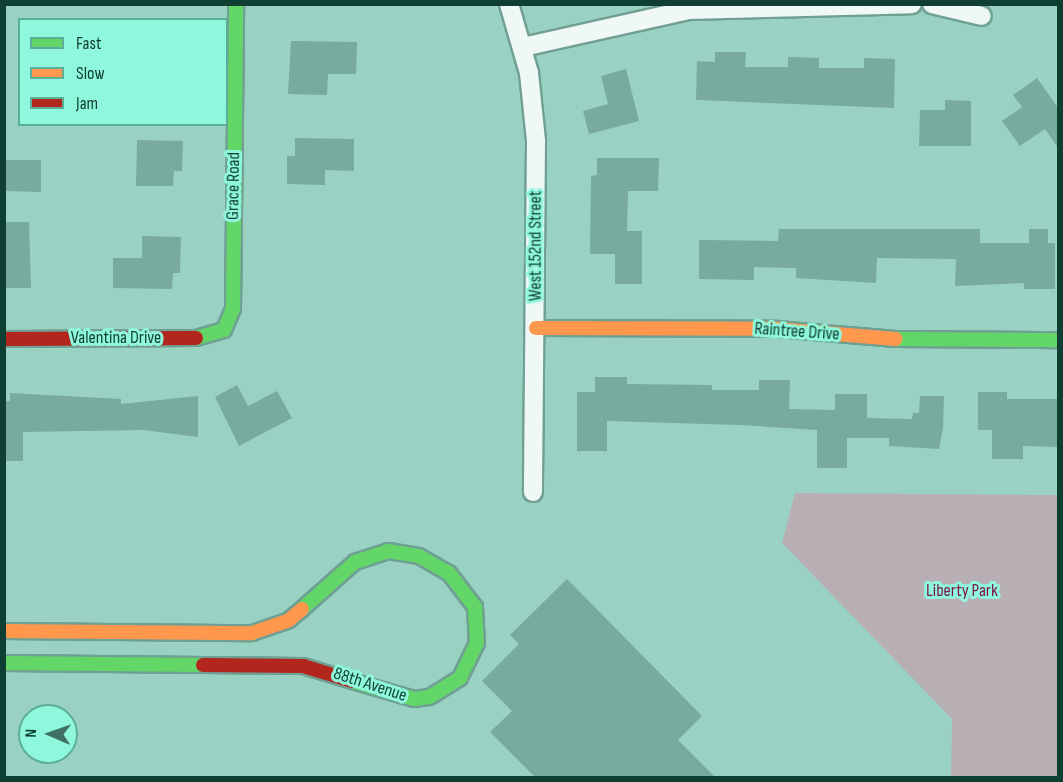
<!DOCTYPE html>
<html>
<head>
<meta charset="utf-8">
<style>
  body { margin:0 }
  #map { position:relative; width:1063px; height:782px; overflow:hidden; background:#99d2c3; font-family:"Sofia Sans Condensed",sans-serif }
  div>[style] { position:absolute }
  .green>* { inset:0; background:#b8afb5 }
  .building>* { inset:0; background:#78aa9e }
  .roads { filter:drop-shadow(2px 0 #70a094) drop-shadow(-2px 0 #70a094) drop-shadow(0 2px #70a094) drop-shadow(0 -2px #70a094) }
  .street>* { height:18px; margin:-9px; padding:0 9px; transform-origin:9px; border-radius:9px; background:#f0f8f6 }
  .fast>* { height:14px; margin:-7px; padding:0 7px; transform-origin:7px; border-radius:7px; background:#63d668 }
  .slow>* { height:14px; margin:-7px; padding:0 7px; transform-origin:7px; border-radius:7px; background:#ff974d }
  .jam>* { height:14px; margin:-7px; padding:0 7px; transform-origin:7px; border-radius:7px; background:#b3261e }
  span { translate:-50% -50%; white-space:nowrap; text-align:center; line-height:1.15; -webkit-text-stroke:6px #8ff8dc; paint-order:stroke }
  .street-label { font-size:18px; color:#0f3e33 }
  .park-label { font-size:18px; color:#7b1249 }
  .frame { position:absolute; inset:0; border:6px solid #0f3e33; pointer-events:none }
  .legend { position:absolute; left:18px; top:18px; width:210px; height:108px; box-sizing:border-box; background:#8ff8dc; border:2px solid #5cae98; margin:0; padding:8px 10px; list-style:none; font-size:18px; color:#0f3e33 }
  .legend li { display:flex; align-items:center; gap:12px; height:30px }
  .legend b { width:30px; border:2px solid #5cae98 }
  .north { position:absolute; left:18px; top:704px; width:60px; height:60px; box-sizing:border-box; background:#8ff8dc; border:2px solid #5cae98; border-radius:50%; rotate:272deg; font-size:16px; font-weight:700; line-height:24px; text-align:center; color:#0f3e33 }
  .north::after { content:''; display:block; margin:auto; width:21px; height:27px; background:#3f7265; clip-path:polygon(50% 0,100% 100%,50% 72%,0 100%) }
</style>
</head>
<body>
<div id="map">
  <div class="green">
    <div style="clip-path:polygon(795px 493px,1058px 495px,1058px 777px,951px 777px,952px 719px,782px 543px)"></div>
  </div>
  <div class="building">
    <div style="clip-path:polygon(291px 41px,357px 42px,356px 74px,328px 74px,327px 95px,288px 94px)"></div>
    <div style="clip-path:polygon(715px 52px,746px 52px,745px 67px,788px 67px,788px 57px,819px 58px,819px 68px,864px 68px,864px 58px,895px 59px,894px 108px,696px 100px,697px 61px,715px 62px)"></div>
    <div style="clip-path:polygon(626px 69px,639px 121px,589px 134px,583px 111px,608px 104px,601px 76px)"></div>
    <div style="clip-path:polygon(1037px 78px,1059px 109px,1059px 149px,1045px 129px,1020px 146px,1002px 121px,1022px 107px,1013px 95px)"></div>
    <div style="clip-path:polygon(945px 100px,971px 101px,971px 146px,919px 146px,920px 110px,945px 110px)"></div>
    <div style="clip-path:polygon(295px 138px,354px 139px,354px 171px,325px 170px,325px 185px,287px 184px,287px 156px,295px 156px)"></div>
    <div style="clip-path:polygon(137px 140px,183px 141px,182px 171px,174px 171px,173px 186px,136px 186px)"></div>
    <div style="clip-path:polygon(597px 158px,659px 158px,658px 191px,628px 191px,627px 231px,642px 231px,642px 284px,615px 284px,615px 254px,590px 254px,591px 176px,597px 175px)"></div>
    <div style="clip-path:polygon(4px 160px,41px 160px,41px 192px,4px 191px)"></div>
    <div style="clip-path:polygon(4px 222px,29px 222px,31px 288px,4px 288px)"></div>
    <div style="clip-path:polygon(779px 229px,980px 229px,980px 243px,1029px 243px,1029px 229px,1048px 229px,1048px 243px,1055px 243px,1055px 289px,1024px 289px,1024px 283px,955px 286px,956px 259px,877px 258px,876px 283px,796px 278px,796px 268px,754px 267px,754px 280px,699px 279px,699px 240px,778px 241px)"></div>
    <div style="clip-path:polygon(142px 236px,181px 237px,180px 273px,173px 273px,172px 289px,113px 288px,113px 258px,142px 258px)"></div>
    <div style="clip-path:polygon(595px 377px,627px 377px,627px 384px,712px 385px,712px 390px,759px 390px,759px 380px,790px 380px,789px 409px,835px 410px,835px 394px,867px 394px,867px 418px,912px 419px,913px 413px,919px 413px,920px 396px,944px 396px,943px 428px,939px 449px,889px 446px,889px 438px,847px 438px,847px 468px,817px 468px,817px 430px,740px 425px,607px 421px,607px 451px,577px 451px,577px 392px,595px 392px)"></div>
    <div style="clip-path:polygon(237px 385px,248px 406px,277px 391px,292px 418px,239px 446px,215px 397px)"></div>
    <div style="clip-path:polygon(978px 392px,1007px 392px,1007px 399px,1059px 399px,1059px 447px,1023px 446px,1023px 459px,992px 459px,992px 430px,978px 430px)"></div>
    <div style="clip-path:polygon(10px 393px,121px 399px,121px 404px,198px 396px,198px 437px,143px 430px,23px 432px,23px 461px,4px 461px,4px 401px,10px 401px)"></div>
    <div style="clip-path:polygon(567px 579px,702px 716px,678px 740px,715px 777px,535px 777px,490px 732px,512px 711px,482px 681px,519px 644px,510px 635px)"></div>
  </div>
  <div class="roads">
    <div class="street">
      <div style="left:509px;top:4px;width:72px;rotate:73.8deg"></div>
      <div style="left:529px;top:73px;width:68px;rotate:84.1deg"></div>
      <div style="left:536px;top:141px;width:351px;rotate:90.5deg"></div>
      <div style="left:932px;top:4px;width:51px;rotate:13.5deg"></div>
      <div style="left:523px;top:47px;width:169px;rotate:-12.6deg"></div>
      <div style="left:688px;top:10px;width:224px;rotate:-1.5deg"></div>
    </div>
    <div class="fast">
      <div style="left:196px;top:338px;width:29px;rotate:-16deg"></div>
      <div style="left:224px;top:330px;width:23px;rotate:-67deg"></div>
      <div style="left:233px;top:309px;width:305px;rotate:-89.4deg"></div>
      <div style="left:896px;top:339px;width:162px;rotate:0.4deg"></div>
      <div style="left:302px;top:609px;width:71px;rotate:-41.6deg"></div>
      <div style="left:355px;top:562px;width:35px;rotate:-18deg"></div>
      <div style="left:388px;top:551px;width:31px;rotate:9deg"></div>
      <div style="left:419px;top:556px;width:34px;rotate:30deg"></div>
      <div style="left:449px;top:573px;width:43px;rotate:52.6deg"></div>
      <div style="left:475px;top:607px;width:36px;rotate:87deg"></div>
      <div style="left:477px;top:643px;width:39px;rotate:116deg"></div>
      <div style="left:460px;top:678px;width:36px;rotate:148deg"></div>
      <div style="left:429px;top:697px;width:15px;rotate:172deg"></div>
      <div style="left:414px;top:699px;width:65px;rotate:-163.8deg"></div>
      <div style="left:4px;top:663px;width:199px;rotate:0.6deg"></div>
    </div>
    <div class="slow">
      <div style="left:536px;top:328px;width:241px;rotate:0.2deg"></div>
      <div style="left:777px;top:329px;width:119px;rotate:4.8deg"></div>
      <div style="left:4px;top:631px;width:248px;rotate:0.5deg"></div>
      <div style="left:252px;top:633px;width:39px;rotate:-19deg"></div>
      <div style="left:289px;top:620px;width:17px;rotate:-40deg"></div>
    </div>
    <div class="jam">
      <div style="left:4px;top:339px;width:192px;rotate:-0.3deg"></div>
      <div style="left:203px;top:665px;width:100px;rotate:0.6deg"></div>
      <div style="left:303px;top:666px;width:51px;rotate:17deg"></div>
    </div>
  </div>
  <div class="street-label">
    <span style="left:234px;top:186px;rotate:-89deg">Grace Road</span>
    <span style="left:536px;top:246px;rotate:-90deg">West 152nd Street</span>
    <span style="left:797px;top:332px;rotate:4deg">Raintree Drive</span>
    <span style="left:116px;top:338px">Valentina Drive</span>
    <span style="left:370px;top:685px;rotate:18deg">88th Avenue</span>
  </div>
  <div class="park-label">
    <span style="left:962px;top:591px">Liberty Park</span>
  </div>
  <div class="frame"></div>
  <ul class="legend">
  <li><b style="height:8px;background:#63d668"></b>Fast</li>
  <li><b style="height:8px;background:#ff974d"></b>Slow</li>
  <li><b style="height:8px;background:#b3261e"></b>Jam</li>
  </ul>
  <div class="north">N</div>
</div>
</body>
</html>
